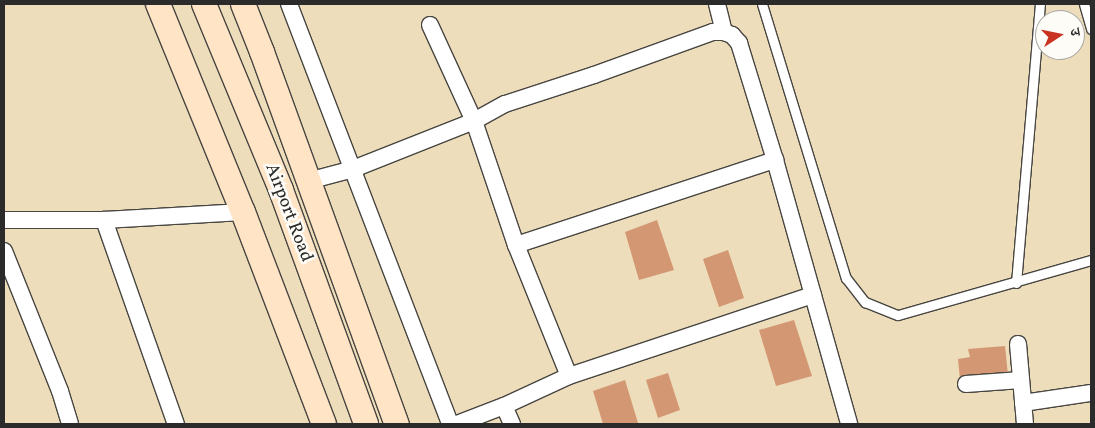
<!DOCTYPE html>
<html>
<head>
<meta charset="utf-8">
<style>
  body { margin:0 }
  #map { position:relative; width:1095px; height:428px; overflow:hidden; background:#edddbb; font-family:Vollkorn,"Noto Serif Devanagari",serif }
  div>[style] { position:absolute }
  .building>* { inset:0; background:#d39873 }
  .roads { filter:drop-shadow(1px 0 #484641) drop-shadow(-1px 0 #484641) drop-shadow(0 1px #484641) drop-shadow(0 -1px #484641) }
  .lane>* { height:9px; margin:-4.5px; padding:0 4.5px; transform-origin:4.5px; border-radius:4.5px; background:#fff }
  .street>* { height:16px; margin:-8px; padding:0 8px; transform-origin:8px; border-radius:8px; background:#fff }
  .secondary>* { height:24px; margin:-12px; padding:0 12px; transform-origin:12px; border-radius:12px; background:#ffe4c6 }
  span { translate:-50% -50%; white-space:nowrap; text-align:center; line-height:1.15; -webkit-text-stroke:5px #fdfcf7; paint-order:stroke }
  .street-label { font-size:18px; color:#2b2b2b }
  .frame { position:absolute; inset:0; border:5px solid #2b2b2b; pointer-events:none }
  .north { position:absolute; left:1035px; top:10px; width:50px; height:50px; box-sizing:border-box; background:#fdfcf7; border:1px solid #a9a8a5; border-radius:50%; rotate:79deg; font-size:14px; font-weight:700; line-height:20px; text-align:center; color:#2b2b2b }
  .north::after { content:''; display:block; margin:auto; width:18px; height:22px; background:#c8321e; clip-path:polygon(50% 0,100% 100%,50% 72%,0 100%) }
</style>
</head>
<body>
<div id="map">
  <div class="building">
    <div style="clip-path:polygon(657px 220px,674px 270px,639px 280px,625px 232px)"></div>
    <div style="clip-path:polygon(728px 250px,744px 298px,719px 307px,703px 259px)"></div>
    <div style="clip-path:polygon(794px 320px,812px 376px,776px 386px,759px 330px)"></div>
    <div style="clip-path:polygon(1005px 346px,1008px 375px,960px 380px,958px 359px,970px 357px,968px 349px)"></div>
    <div style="clip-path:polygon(668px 373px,680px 410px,658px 418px,646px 380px)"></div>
    <div style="clip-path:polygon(625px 380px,638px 423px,603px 424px,593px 391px)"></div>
  </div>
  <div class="roads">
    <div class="lane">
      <div style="left:762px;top:4px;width:287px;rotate:73deg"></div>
      <div style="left:846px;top:278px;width:31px;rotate:52deg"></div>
      <div style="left:865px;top:302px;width:35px;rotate:22deg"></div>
      <div style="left:898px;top:315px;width:201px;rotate:-15.9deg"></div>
      <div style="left:1084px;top:4px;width:26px;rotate:74deg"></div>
      <div style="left:1016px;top:283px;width:280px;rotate:-85.1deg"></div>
    </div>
    <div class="street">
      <div style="left:289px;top:4px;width:450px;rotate:69deg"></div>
      <div style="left:717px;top:4px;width:29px;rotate:76deg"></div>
      <div style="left:430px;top:25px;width:106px;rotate:65.4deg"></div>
      <div style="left:474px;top:121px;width:131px;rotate:71.3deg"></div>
      <div style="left:516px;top:245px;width:141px;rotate:68deg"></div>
      <div style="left:308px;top:181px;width:47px;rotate:-14.9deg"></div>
      <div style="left:353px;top:169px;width:130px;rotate:-21.6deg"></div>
      <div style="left:474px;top:121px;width:35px;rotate:-29deg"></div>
      <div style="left:505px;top:104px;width:94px;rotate:-18deg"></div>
      <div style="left:594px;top:75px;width:127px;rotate:-19.9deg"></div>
      <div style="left:713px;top:32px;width:11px"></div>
      <div style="left:724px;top:32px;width:9px;rotate:21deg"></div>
      <div style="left:732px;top:35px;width:11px;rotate:49deg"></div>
      <div style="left:739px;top:43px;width:122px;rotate:72.9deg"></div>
      <div style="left:775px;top:160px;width:274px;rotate:74.3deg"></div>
      <div style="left:4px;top:220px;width:100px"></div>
      <div style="left:104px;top:220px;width:139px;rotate:-3.3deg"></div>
      <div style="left:104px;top:220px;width:216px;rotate:70.6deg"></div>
      <div style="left:516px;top:245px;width:273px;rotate:-18.2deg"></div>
      <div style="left:4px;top:251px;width:151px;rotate:68.2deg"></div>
      <div style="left:60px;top:391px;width:34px;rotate:73deg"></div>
      <div style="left:1018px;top:344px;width:80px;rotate:85deg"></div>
      <div style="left:966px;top:384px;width:55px;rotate:-4.2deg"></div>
      <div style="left:1023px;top:403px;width:69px;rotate:-8.4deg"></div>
      <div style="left:504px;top:406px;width:20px;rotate:66deg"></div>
      <div style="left:457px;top:424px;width:50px;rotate:-21deg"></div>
      <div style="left:504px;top:406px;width:72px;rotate:-24.8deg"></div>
      <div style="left:569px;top:376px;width:257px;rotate:-18.4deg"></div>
    </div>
    <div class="secondary">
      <div style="left:158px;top:4px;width:225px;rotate:67.8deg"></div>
      <div style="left:243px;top:212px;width:227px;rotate:69.1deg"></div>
      <div style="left:204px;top:4px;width:201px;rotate:67.5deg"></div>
      <div style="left:281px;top:190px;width:249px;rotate:70deg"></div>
      <div style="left:243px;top:4px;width:52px;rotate:68.4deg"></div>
      <div style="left:262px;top:52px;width:396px;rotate:70.1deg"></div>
    </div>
  </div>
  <div class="street-label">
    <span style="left:288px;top:213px;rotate:69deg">Airport Road</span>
  </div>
  <div class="frame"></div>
  <div class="north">उ</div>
</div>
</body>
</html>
